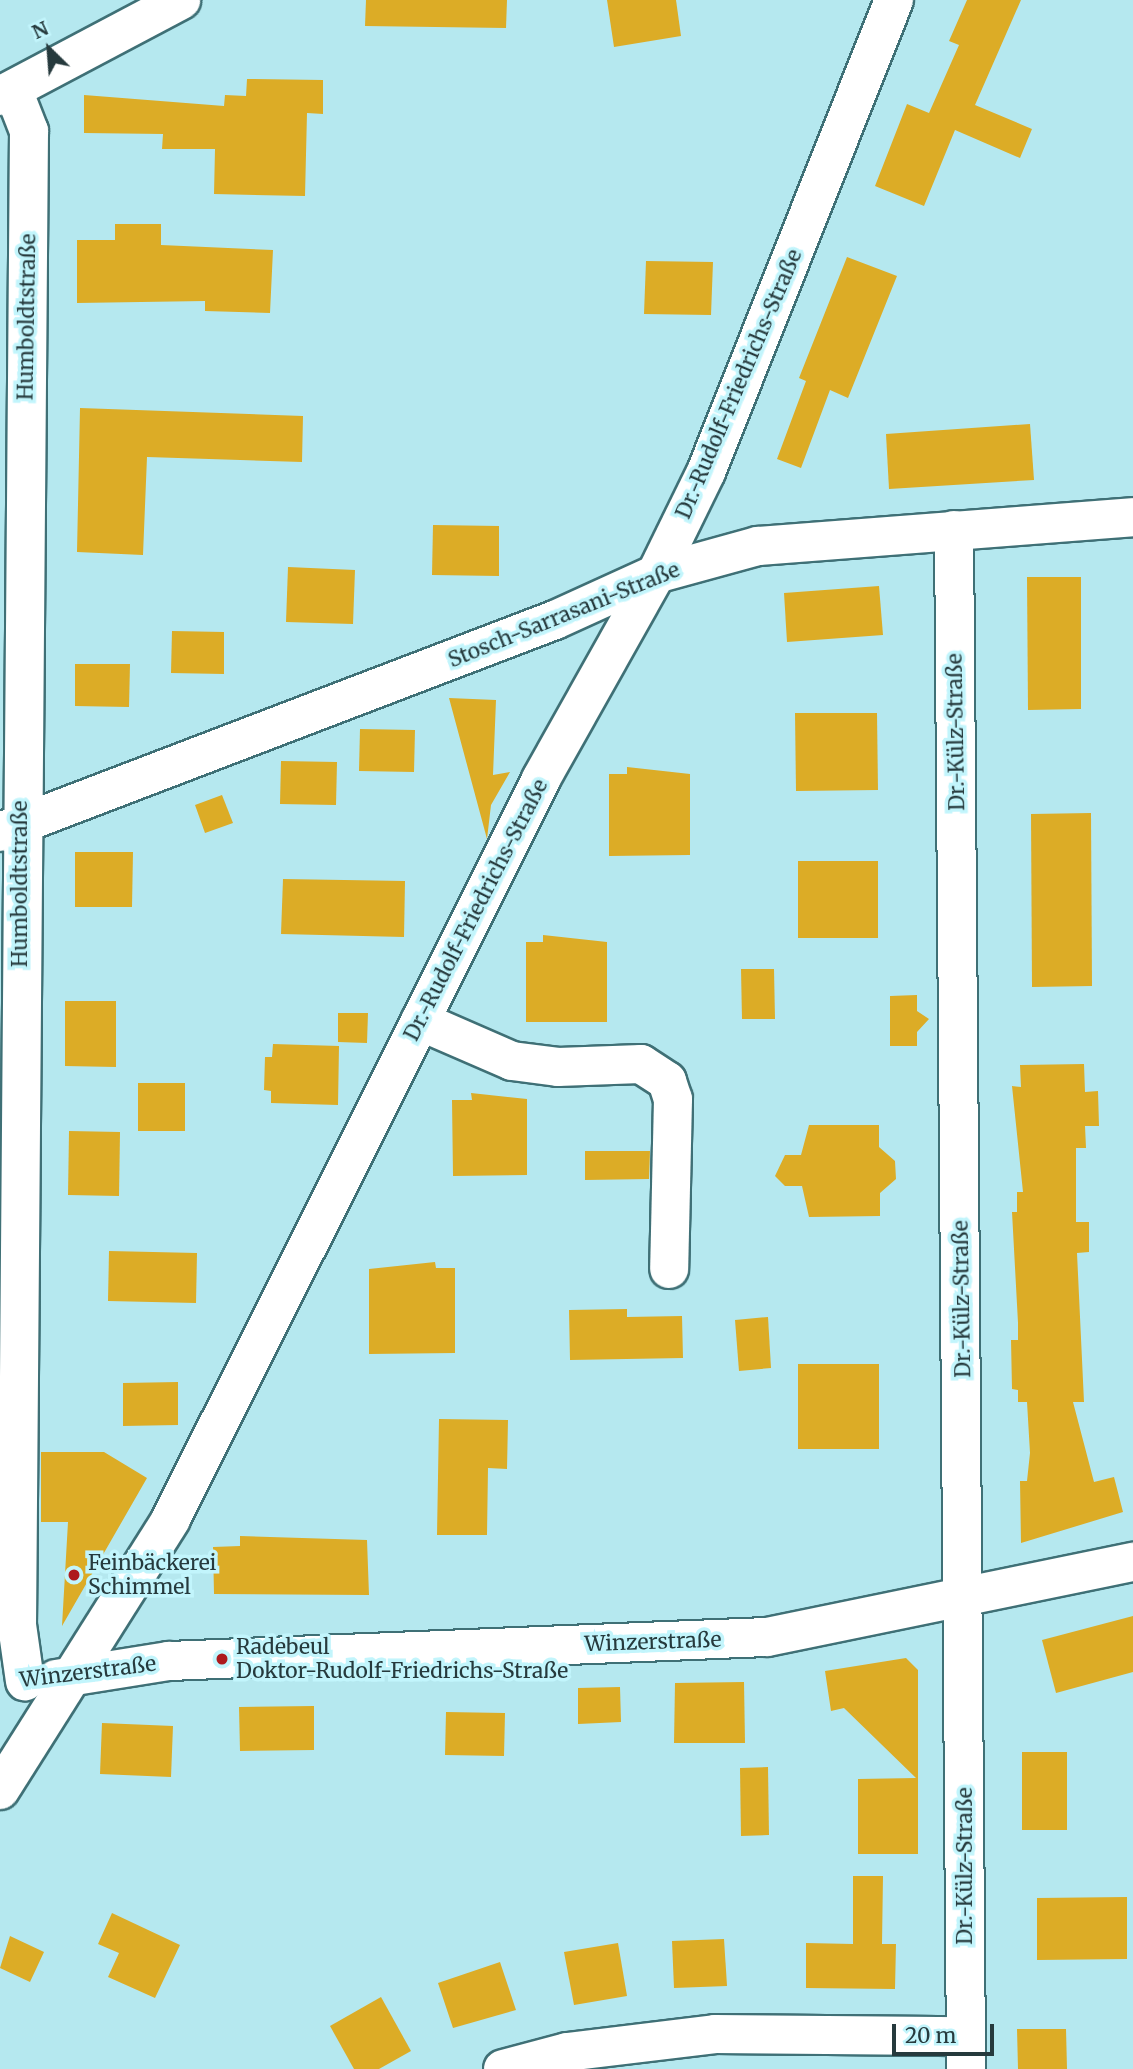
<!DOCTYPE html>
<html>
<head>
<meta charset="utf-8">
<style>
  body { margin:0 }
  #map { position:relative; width:1133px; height:2069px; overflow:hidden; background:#b5e8ef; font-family:Merriweather,serif }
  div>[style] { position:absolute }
  .building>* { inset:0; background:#dcac26 }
  .roads { filter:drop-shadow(2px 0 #3f7076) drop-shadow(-2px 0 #3f7076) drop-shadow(0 2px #3f7076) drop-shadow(0 -2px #3f7076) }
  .minor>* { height:38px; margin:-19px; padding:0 19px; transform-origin:19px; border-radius:19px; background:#fff }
  .dots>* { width:19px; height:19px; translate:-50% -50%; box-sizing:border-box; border:4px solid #c2f5fc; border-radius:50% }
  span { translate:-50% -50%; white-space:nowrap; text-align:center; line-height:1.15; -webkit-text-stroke:7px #c2f5fc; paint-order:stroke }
  .street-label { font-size:21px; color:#263a3d }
  .poi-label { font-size:21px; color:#263a3d }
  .left { translate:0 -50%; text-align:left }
  .north { position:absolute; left:14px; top:14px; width:70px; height:70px; -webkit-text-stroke:5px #c2f5fc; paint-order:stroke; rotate:335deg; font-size:19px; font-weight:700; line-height:28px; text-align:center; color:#263a3d }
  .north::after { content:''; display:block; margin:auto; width:24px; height:32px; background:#263a3d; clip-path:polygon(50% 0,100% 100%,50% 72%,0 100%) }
  .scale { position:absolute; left:892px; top:2024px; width:102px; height:32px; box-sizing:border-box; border:4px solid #263a3d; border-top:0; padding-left:9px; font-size:21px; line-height:24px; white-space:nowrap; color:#263a3d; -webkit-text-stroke:5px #c2f5fc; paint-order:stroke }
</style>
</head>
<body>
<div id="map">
  <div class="building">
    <div style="clip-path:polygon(366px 0,507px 0,506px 28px,365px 26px)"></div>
    <div style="clip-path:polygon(607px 0,676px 0,681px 36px,614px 47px)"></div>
    <div style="clip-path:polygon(967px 0,1021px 0,975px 105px,1032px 129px,1020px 158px,955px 130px,924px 206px,875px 186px,907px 104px,929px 113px,959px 45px,949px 41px)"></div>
    <div style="clip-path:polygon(247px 79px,323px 80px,323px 114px,307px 113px,305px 196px,214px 194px,215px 149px,162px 149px,163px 134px,84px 133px,84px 95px,224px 106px,225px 95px,246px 96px)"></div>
    <div style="clip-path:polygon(115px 224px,161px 224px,161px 245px,273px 250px,270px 313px,205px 311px,205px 301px,77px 303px,77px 240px,115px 240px)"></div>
    <div style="clip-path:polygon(847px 257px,897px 276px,848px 398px,830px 390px,801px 468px,777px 459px,806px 381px,799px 378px)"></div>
    <div style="clip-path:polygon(646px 261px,713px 262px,711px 315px,644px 314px)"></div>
    <div style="clip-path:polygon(80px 408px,303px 416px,302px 462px,147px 457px,143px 555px,77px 552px)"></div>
    <div style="clip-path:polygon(1030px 424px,1034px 480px,889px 489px,886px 434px)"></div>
    <div style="clip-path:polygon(433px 525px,499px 526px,499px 576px,432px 575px)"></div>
    <div style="clip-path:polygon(288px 567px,355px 570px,353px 624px,286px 622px)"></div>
    <div style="clip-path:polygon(1027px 577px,1081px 577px,1081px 709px,1028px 710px)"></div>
    <div style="clip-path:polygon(879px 586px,883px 635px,787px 642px,784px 593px)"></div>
    <div style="clip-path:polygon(172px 631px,224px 632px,224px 674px,171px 673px)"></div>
    <div style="clip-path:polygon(75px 664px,130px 664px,129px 707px,75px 706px)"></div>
    <div style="clip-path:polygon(449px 698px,496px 700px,493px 775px,510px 772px,491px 805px,487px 839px)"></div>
    <div style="clip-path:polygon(795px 713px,877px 713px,878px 790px,796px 791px)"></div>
    <div style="clip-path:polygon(360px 729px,415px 730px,414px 772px,359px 771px)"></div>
    <div style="clip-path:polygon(281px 761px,337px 762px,336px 805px,280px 804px)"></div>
    <div style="clip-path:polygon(627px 767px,690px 774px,690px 855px,609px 856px,609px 774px,627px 774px)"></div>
    <div style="clip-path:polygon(222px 795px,233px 823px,205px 833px,195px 805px)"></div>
    <div style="clip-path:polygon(1091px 813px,1092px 986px,1032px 987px,1031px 814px)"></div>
    <div style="clip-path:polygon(75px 852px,133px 852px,132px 907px,75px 907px)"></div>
    <div style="clip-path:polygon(798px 861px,878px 861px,878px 938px,798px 938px)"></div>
    <div style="clip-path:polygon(283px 879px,405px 881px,404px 937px,281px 934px)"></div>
    <div style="clip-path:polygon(543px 935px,607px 942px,607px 1022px,526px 1022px,526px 942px,543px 942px)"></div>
    <div style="clip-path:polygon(741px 969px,774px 969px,775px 1019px,742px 1019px)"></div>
    <div style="clip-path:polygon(917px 995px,917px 1011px,929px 1019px,917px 1032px,917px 1046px,890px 1046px,890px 996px)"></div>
    <div style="clip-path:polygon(65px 1001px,116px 1001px,116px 1067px,65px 1066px)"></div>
    <div style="clip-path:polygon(338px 1013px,368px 1013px,367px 1043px,338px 1042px)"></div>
    <div style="clip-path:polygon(273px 1044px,339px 1046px,338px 1105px,271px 1103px,271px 1091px,264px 1090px,265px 1057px,272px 1057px)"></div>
    <div style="clip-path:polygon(1084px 1064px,1085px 1092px,1098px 1091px,1099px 1126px,1085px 1126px,1086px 1148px,1076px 1148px,1076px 1222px,1089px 1222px,1089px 1252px,1077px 1253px,1084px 1402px,1073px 1402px,1094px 1482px,1114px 1477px,1123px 1512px,1021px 1543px,1020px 1481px,1027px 1481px,1030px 1453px,1027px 1402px,1018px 1402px,1018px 1390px,1012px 1389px,1011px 1340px,1018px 1340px,1018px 1323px,1012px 1212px,1017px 1212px,1017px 1192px,1023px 1192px,1012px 1086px,1021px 1087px,1020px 1065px)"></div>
    <div style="clip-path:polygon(138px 1083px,185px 1083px,185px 1131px,138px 1131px)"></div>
    <div style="clip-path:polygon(471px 1093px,527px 1099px,527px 1175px,453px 1176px,452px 1100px,472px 1100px)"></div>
    <div style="clip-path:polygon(809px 1125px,879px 1125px,879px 1147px,895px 1161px,896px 1179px,880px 1193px,880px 1216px,809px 1217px,802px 1186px,785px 1186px,775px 1176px,785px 1155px,801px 1155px)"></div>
    <div style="clip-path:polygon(69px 1131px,120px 1132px,119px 1196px,68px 1195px)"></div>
    <div style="clip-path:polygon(585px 1151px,650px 1151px,649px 1179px,585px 1180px)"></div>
    <div style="clip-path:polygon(109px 1251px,197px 1253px,196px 1303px,108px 1301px)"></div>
    <div style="clip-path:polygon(435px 1262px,436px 1268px,455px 1268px,455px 1353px,369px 1354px,369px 1269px)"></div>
    <div style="clip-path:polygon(627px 1309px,627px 1317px,682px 1316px,683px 1358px,570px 1360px,569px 1310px)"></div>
    <div style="clip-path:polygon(768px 1317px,771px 1368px,739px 1371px,735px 1320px)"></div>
    <div style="clip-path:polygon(798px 1364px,879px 1364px,879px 1449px,798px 1449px)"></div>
    <div style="clip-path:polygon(178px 1382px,178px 1425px,123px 1426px,123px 1383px)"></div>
    <div style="clip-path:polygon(439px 1419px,508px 1420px,507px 1469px,488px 1468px,487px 1535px,437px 1535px)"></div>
    <div style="clip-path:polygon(41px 1452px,104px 1452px,147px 1478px,62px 1626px,68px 1522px,41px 1522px)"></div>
    <div style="clip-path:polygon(240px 1536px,367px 1540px,369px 1595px,214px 1594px,213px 1547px,240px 1546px)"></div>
    <div style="clip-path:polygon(1133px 1616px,1133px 1672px,1056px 1693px,1042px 1640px)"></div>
    <div style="clip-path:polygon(906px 1658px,918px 1670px,918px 1854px,858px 1854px,858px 1779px,916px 1778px,844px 1708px,831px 1711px,825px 1671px)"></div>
    <div style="clip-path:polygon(744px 1682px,745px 1743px,674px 1743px,675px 1683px)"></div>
    <div style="clip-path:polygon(620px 1687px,621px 1722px,578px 1724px,578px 1688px)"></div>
    <div style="clip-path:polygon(314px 1706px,314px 1750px,240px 1751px,239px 1707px)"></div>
    <div style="clip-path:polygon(446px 1712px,505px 1713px,504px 1756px,445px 1755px)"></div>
    <div style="clip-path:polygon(102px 1723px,173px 1726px,171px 1777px,100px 1774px)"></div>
    <div style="clip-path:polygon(1022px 1752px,1067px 1752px,1067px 1830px,1022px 1830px)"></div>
    <div style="clip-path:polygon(768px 1767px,769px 1835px,741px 1836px,740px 1768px)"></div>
    <div style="clip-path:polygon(853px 1876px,883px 1876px,882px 1944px,896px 1944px,895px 1989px,806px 1988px,806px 1943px,853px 1944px)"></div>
    <div style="clip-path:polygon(1127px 1897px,1127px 1959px,1037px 1960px,1037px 1898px)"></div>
    <div style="clip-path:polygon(112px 1913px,180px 1945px,155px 1998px,108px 1977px,119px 1953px,98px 1944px)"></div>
    <div style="clip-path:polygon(10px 1936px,44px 1952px,30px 1982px,0 1968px)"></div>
    <div style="clip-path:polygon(724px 1939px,727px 1986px,674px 1988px,672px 1941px)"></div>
    <div style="clip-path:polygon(618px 1943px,627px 1996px,574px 2005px,564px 1952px)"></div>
    <div style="clip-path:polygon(500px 1962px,516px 2010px,453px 2028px,438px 1983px)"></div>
    <div style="clip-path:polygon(381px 1997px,411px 2051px,379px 2069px,354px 2069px,330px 2026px)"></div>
    <div style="clip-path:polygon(1017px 2029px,1066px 2029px,1067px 2069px,1018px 2069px)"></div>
  </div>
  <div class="roads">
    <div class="minor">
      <div style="left:13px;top:90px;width:44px;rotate:68.7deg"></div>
      <div style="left:29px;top:131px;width:1494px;rotate:90.46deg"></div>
      <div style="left:17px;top:1625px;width:57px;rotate:81.9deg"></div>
      <div style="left:0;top:96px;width:205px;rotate:-27.9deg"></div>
      <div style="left:954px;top:530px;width:1539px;rotate:89.55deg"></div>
      <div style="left:0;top:832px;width:594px;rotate:-20.91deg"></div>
      <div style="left:555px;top:620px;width:111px;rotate:-24.5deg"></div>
      <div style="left:656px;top:574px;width:106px;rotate:-15.4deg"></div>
      <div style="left:758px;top:546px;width:376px;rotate:-4.4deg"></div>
      <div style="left:420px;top:1021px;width:100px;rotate:23.5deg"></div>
      <div style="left:512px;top:1061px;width:46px;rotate:7.4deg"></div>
      <div style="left:558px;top:1067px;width:83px;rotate:-2.1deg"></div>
      <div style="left:641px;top:1064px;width:31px;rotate:33deg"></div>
      <div style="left:667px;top:1081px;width:19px;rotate:72deg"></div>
      <div style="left:673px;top:1099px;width:170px;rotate:91.3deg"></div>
      <div style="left:56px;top:1679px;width:114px;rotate:-9.1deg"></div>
      <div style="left:169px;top:1661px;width:598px;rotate:-2.3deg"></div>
      <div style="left:767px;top:1637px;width:374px;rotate:-11.6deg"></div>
      <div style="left:0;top:1790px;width:320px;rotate:-57.7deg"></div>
      <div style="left:171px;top:1519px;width:827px;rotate:-63.43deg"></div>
      <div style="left:541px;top:779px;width:235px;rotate:-60.7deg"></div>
      <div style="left:656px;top:574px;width:114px;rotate:-63.9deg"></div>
      <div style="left:706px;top:472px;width:508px;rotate:-68.28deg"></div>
      <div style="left:503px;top:2069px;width:66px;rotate:-14.9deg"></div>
      <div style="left:567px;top:2052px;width:149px;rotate:-6.9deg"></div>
      <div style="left:715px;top:2034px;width:251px;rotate:0.5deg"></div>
    </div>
  </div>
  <div class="dots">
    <div style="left:74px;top:1575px;background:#ad1a1e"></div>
    <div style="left:222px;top:1659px;background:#ad1a1e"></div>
  </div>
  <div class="street-label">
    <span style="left:27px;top:317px;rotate:-89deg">Humboldtstraße</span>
    <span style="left:739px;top:384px;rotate:-67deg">Dr.-Rudolf-Friedrichs-Straße</span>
    <span style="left:564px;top:615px;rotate:-22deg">Stosch-Sarrasani-Straße</span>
    <span style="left:956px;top:732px;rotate:-91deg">Dr.-Külz-Straße</span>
    <span style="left:20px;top:884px;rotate:-90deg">Humboldtstraße</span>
    <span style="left:476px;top:910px;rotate:-63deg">Dr.-Rudolf-Friedrichs-Straße</span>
    <span style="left:962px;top:1299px;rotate:-91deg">Dr.-Külz-Straße</span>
    <span style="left:653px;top:1642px;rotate:-2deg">Winzerstraße</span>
    <span style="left:88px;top:1672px;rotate:-7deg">Winzerstraße</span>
    <span style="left:965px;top:1866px;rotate:-90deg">Dr.-Külz-Straße</span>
  </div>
  <div class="poi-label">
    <span class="left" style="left:88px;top:1575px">Feinbäckerei<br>Schimmel</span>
    <span class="left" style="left:236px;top:1659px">Radebeul<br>Doktor-Rudolf-Friedrichs-Straße</span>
  </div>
  <div class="north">N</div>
  <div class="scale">20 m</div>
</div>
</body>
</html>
